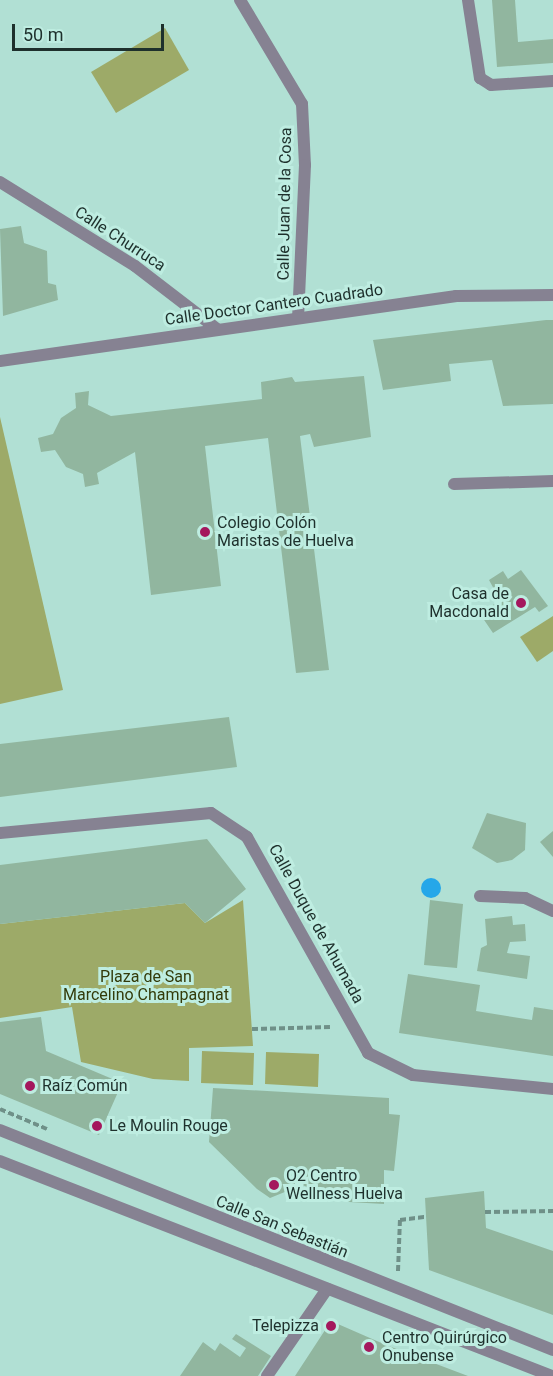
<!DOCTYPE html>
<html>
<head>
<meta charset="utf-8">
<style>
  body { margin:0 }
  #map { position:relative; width:553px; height:1376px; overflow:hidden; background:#b1e0d4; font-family:Roboto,sans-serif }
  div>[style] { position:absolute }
  .green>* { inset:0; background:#9daa68 }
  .water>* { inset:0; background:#25a7e9 }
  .round { border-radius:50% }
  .building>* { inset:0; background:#91b69f }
  .path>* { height:4px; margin-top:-2px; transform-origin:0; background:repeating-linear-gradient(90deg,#6f9088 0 6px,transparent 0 9px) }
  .pedestrian>* { height:12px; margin:-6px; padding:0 6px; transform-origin:6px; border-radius:6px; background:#868292 }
  .minor>* { height:12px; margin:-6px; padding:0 6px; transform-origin:6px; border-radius:6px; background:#868292 }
  .tertiary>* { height:12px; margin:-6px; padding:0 6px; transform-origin:6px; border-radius:6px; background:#868292 }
  .dots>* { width:16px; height:16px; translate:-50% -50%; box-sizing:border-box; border:3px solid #beede1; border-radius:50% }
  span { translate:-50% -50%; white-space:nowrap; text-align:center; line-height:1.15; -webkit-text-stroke:6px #beede1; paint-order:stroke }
  .street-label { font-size:16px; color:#1e302c }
  .poi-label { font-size:16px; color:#1e302c }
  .left { translate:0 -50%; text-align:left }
  .right { translate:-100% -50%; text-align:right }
  .park-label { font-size:16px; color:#333b0a }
  .scale { position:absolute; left:12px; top:24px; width:152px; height:27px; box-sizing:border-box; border:3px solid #1e302c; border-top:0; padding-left:8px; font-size:18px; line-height:21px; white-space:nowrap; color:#1e302c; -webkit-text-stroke:4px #beede1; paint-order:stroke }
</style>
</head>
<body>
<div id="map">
  <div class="green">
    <div style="clip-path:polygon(165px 28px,189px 70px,116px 113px,91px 72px)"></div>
    <div style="clip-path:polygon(0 417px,63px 690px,0 704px)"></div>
    <div style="clip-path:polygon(553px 616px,553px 651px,537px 662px,520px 637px)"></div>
    <div style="clip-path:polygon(243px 900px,253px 1046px,189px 1048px,189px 1081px,153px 1079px,81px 1062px,72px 1007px,0 1018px,0 924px,185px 903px,205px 923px)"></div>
    <div style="clip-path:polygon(202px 1051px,254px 1053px,253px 1085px,201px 1083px)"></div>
    <div style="clip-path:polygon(266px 1052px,319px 1054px,318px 1087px,265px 1084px)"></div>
  </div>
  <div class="water">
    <div class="round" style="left:421px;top:878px;width:20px;height:20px"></div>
  </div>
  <div class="building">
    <div style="clip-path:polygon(492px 0,515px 0,518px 42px,553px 39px,553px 63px,497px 67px)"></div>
    <div style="clip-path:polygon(21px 226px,24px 243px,47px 251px,48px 283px,56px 285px,58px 300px,3px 316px,0 229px)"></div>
    <div style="clip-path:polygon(546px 320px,553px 320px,553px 404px,503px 406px,492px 360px,449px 364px,451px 381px,383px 390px,373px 340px)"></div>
    <div style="clip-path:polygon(364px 376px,371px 437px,314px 447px,310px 434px,300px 436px,329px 670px,296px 673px,268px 438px,205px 446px,221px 586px,151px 595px,135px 452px,97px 473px,99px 484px,85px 487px,83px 474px,66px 467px,55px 450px,41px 452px,38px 438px,53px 434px,61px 418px,76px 408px,75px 393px,89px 391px,88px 405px,111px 416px,262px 399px,261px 382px,292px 377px,295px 382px)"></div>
    <div style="clip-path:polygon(521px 570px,548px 606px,539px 612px,535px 607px,493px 633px,480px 614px,500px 600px,489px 580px,503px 571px,508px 579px)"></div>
    <div style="clip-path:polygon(229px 717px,237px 767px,0 797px,0 744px)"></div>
    <div style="clip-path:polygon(487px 813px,526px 823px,525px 850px,512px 860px,497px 863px,472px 848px)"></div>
    <div style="clip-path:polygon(553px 831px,553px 857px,540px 842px)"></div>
    <div style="clip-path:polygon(207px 839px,246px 889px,205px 923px,185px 903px,0 924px,0 865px)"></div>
    <div style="clip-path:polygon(430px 900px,463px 904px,457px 968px,424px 965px)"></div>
    <div style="clip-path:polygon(512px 916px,513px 925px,525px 924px,526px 941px,510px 942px,507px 953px,530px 956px,527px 979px,477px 971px,481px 948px,487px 945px,485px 919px)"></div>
    <div style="clip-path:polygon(408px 974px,480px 985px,476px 1011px,532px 1020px,534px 1007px,553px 1010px,553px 1056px,399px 1033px)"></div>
    <div style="clip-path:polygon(41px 1017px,46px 1051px,122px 1083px,99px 1135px,0 1094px,0 1022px)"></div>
    <div style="clip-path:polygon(213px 1088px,389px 1098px,389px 1114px,400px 1115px,394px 1171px,384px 1170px,384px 1204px,349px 1202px,302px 1185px,270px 1198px,257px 1189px,209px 1142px)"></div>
    <div style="clip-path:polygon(484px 1191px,486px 1228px,553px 1251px,553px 1315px,429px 1270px,425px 1198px)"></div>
    <div style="clip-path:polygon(331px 1321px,386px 1345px,468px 1376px,295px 1376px)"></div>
    <div style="clip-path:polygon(236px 1334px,271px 1356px,258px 1376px,180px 1376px,203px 1342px,215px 1351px,220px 1343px,240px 1357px,246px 1348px,232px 1339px)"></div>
  </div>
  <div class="path">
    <div style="left:252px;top:1029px;width:78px;rotate:-1.5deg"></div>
    <div style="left:0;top:1109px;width:51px;rotate:23.1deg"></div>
    <div style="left:485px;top:1212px;width:68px;rotate:-0.8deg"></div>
    <div style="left:398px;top:1271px;width:51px;rotate:-87.8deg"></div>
    <div style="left:400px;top:1220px;width:26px;rotate:-7deg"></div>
  </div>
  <div class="pedestrian">
    <div style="left:0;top:182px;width:159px;rotate:31.9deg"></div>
    <div style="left:135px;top:266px;width:103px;rotate:37.5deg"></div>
  </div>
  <div class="minor">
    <div style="left:240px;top:0;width:121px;rotate:59.2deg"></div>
    <div style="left:302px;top:104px;width:61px;rotate:87.2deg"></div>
    <div style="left:305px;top:165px;width:153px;rotate:92.6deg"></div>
    <div style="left:468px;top:0;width:79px;rotate:81.3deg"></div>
    <div style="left:480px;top:78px;width:13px;rotate:32deg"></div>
    <div style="left:491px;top:85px;width:62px;rotate:-3.7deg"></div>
    <div style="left:454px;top:484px;width:99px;rotate:-1.7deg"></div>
    <div style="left:0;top:833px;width:212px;rotate:-5.4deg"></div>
    <div style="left:211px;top:813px;width:43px;rotate:33.7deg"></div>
    <div style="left:247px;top:837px;width:248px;rotate:60.7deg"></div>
    <div style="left:368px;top:1053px;width:50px;rotate:26.1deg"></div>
    <div style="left:413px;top:1075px;width:141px;rotate:5.7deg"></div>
    <div style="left:480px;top:896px;width:45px;rotate:2.5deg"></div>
    <div style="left:525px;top:898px;width:31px;rotate:25deg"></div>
    <div style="left:267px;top:1376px;width:106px;rotate:-55.4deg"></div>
  </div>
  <div class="tertiary">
    <div style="left:0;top:361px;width:461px;rotate:-8.1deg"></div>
    <div style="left:456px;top:296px;width:97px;rotate:-0.6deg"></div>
    <div style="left:0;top:1130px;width:595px;rotate:21.69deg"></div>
    <div style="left:0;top:1161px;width:592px;rotate:21.28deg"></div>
  </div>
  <div class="dots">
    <div style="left:205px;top:532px;background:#a4185d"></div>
    <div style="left:521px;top:603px;background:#a4185d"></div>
    <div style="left:30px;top:1086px;background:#a4185d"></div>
    <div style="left:97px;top:1126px;background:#a4185d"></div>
    <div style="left:274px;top:1185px;background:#a4185d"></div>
    <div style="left:331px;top:1326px;background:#a4185d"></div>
    <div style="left:369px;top:1347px;background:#a4185d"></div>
  </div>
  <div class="street-label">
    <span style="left:285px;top:204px;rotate:-89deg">Calle Juan de la Cosa</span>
    <span style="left:120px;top:239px;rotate:33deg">Calle Churruca</span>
    <span style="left:274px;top:305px;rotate:-8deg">Calle Doctor Cantero Cuadrado</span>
    <span style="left:316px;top:924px;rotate:61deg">Calle Duque de Ahumada</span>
    <span style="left:282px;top:1227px;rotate:22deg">Calle San Sebastián</span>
  </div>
  <div class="poi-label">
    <span class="left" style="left:217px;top:532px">Colegio Colón<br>Maristas de Huelva</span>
    <span class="right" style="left:509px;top:603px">Casa de<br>Macdonald</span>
    <span class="left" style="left:42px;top:1086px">Raíz Común</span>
    <span class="left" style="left:109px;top:1126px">Le Moulin Rouge</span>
    <span class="left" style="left:286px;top:1185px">O2 Centro<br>Wellness Huelva</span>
    <span class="right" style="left:319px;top:1326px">Telepizza</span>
    <span class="left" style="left:382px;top:1347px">Centro Quirúrgico<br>Onubense</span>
  </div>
  <div class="park-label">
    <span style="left:146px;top:986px">Plaza de San<br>Marcelino Champagnat</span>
  </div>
  <div class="scale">50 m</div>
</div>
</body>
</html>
